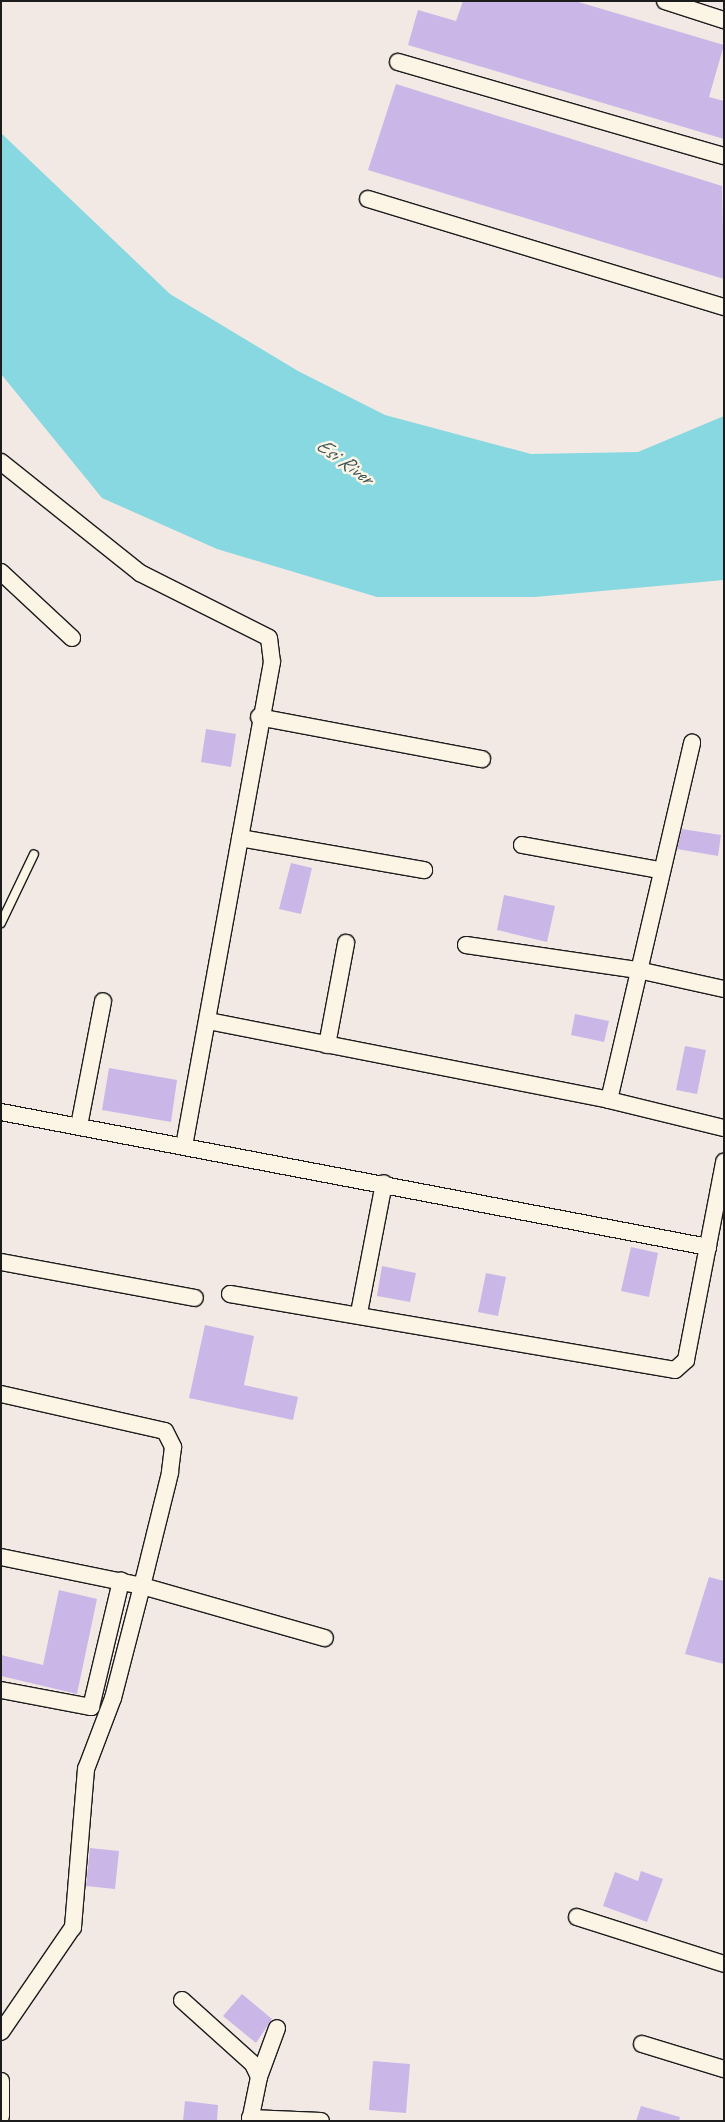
<!DOCTYPE html>
<html>
<head>
<meta charset="utf-8">
<style>
  body { margin:0 }
  #map { position:relative; width:725px; height:2122px; overflow:hidden; background:#f2e9e5; font-family:Caveat,sans-serif }
  div>[style] { position:absolute }
  .water>* { inset:0; background:#87d8e1 }
  .building>* { inset:0; background:#cbb7e7 }
  .roads { filter:drop-shadow(1px 0 #1c1c1c) drop-shadow(-1px 0 #1c1c1c) drop-shadow(0 1px #1c1c1c) drop-shadow(0 -1px #1c1c1c) }
  .service>* { height:8px; margin:-4px; padding:0 4px; transform-origin:4px; border-radius:4px; background:#fcf5e5 }
  .minor>* { height:16px; margin:-8px; padding:0 8px; transform-origin:8px; border-radius:8px; background:#fcf5e5 }
  span { translate:-50% -50%; white-space:nowrap; text-align:center; line-height:1.15; -webkit-text-stroke:5px #fcf5e5; paint-order:stroke }
  .water-label { font-size:21px; color:#3c5457; font-style:italic }
  .frame { position:absolute; inset:0; border:2px solid #1c1c1c; pointer-events:none }
</style>
</head>
<body>
<div id="map">
  <div class="water">
    <div style="clip-path:polygon(1px 133px,170px 294px,298px 371px,385px 415px,531px 454px,638px 452px,724px 416px,724px 580px,535px 597px,377px 597px,217px 549px,102px 498px,1px 374px)"></div>
  </div>
  <div class="building">
    <div style="clip-path:polygon(463px 1px,575px 1px,724px 45px,709px 97px,724px 101px,724px 139px,408px 45px,418px 10px,456px 21px)"></div>
    <div style="clip-path:polygon(396px 84px,722px 186px,724px 279px,368px 170px)"></div>
    <div style="clip-path:polygon(206px 729px,236px 734px,231px 767px,201px 762px)"></div>
    <div style="clip-path:polygon(682px 829px,721px 835px,718px 856px,677px 849px)"></div>
    <div style="clip-path:polygon(291px 863px,312px 868px,301px 914px,279px 909px)"></div>
    <div style="clip-path:polygon(504px 895px,555px 906px,547px 942px,497px 930px)"></div>
    <div style="clip-path:polygon(575px 1014px,609px 1021px,604px 1042px,571px 1035px)"></div>
    <div style="clip-path:polygon(685px 1046px,706px 1050px,697px 1094px,676px 1090px)"></div>
    <div style="clip-path:polygon(109px 1068px,177px 1080px,171px 1122px,102px 1110px)"></div>
    <div style="clip-path:polygon(631px 1247px,658px 1253px,649px 1297px,621px 1291px)"></div>
    <div style="clip-path:polygon(382px 1266px,416px 1273px,410px 1302px,377px 1296px)"></div>
    <div style="clip-path:polygon(486px 1273px,506px 1277px,498px 1316px,478px 1312px)"></div>
    <div style="clip-path:polygon(205px 1325px,254px 1336px,244px 1385px,298px 1397px,293px 1420px,189px 1398px)"></div>
    <div style="clip-path:polygon(709px 1577px,724px 1581px,724px 1664px,685px 1654px)"></div>
    <div style="clip-path:polygon(59px 1590px,97px 1599px,77px 1694px,1px 1676px,1px 1655px,43px 1665px)"></div>
    <div style="clip-path:polygon(90px 1848px,119px 1851px,115px 1889px,86px 1886px)"></div>
    <div style="clip-path:polygon(641px 1871px,663px 1879px,647px 1922px,603px 1906px,615px 1872px,638px 1881px)"></div>
    <div style="clip-path:polygon(242px 1994px,272px 2019px,256px 2043px,223px 2016px)"></div>
    <div style="clip-path:polygon(373px 2061px,410px 2064px,406px 2113px,369px 2110px)"></div>
    <div style="clip-path:polygon(185px 2101px,218px 2105px,217px 2121px,183px 2121px)"></div>
    <div style="clip-path:polygon(641px 2106px,680px 2117px,679px 2121px,636px 2121px)"></div>
  </div>
  <div class="roads">
    <div class="service">
      <div style="left:1px;top:923px;width:76px;rotate:-64.4deg"></div>
    </div>
    <div class="minor">
      <div style="left:665px;top:1px;width:62px;rotate:17.9deg"></div>
      <div style="left:398px;top:62px;width:339px;rotate:16.1deg"></div>
      <div style="left:368px;top:199px;width:372px;rotate:16.9deg"></div>
      <div style="left:1px;top:462px;width:178px;rotate:38.6deg"></div>
      <div style="left:140px;top:573px;width:144px;rotate:26.7deg"></div>
      <div style="left:269px;top:638px;width:24px;rotate:83deg"></div>
      <div style="left:272px;top:662px;width:490px;rotate:100.3deg"></div>
      <div style="left:1px;top:572px;width:97px;rotate:42.9deg"></div>
      <div style="left:259px;top:717px;width:227px;rotate:10.7deg"></div>
      <div style="left:240px;top:838px;width:187px;rotate:9.9deg"></div>
      <div style="left:522px;top:845px;width:140px;rotate:10.3deg"></div>
      <div style="left:466px;top:945px;width:174px;rotate:8.3deg"></div>
      <div style="left:638px;top:970px;width:88px;rotate:12.5deg"></div>
      <div style="left:208px;top:1021px;width:409px;rotate:11.1deg"></div>
      <div style="left:609px;top:1100px;width:118px;rotate:13.7deg"></div>
      <div style="left:327px;top:1045px;width:104px;rotate:-79.4deg"></div>
      <div style="left:609px;top:1100px;width:367px;rotate:-76.9deg"></div>
      <div style="left:1px;top:1112px;width:720px;rotate:10.81deg"></div>
      <div style="left:79px;top:1126px;width:127px;rotate:-79.1deg"></div>
      <div style="left:1px;top:1262px;width:197px;rotate:10.5deg"></div>
      <div style="left:230px;top:1294px;width:451px;rotate:9.7deg"></div>
      <div style="left:675px;top:1370px;width:15px;rotate:-42deg"></div>
      <div style="left:686px;top:1360px;width:202px;rotate:-79.1deg"></div>
      <div style="left:359px;top:1313px;width:132px;rotate:-79.1deg"></div>
      <div style="left:1px;top:1394px;width:168px;rotate:12.7deg"></div>
      <div style="left:165px;top:1431px;width:18px;rotate:63deg"></div>
      <div style="left:173px;top:1447px;width:26px;rotate:97deg"></div>
      <div style="left:170px;top:1473px;width:116px;rotate:103.9deg"></div>
      <div style="left:142px;top:1586px;width:190px;rotate:15.9deg"></div>
      <div style="left:1px;top:1557px;width:144px;rotate:11.6deg"></div>
      <div style="left:142px;top:1586px;width:116px;rotate:104.5deg"></div>
      <div style="left:113px;top:1698px;width:76px;rotate:110.8deg"></div>
      <div style="left:86px;top:1769px;width:159px;rotate:94.7deg"></div>
      <div style="left:73px;top:1927px;width:127px;rotate:124.4deg"></div>
      <div style="left:1px;top:1690px;width:92px;rotate:10.7deg"></div>
      <div style="left:91px;top:1707px;width:130px;rotate:-76.6deg"></div>
      <div style="left:577px;top:1917px;width:154px;rotate:17.7deg"></div>
      <div style="left:182px;top:2000px;width:96px;rotate:42deg"></div>
      <div style="left:253px;top:2064px;width:14px;rotate:65deg"></div>
      <div style="left:642px;top:2044px;width:86px;rotate:17deg"></div>
      <div style="left:1px;top:2081px;width:35px;rotate:90deg"></div>
      <div style="left:250px;top:2118px;width:71px;rotate:2.4deg"></div>
      <div style="left:250px;top:2121px;width:45px;rotate:-78.4deg"></div>
      <div style="left:259px;top:2077px;width:52px;rotate:-69.8deg"></div>
    </div>
  </div>
  <div class="water-label">
    <span style="left:345px;top:461px;rotate:36deg">Esi River</span>
  </div>
  <div class="frame"></div>
</div>
</body>
</html>
